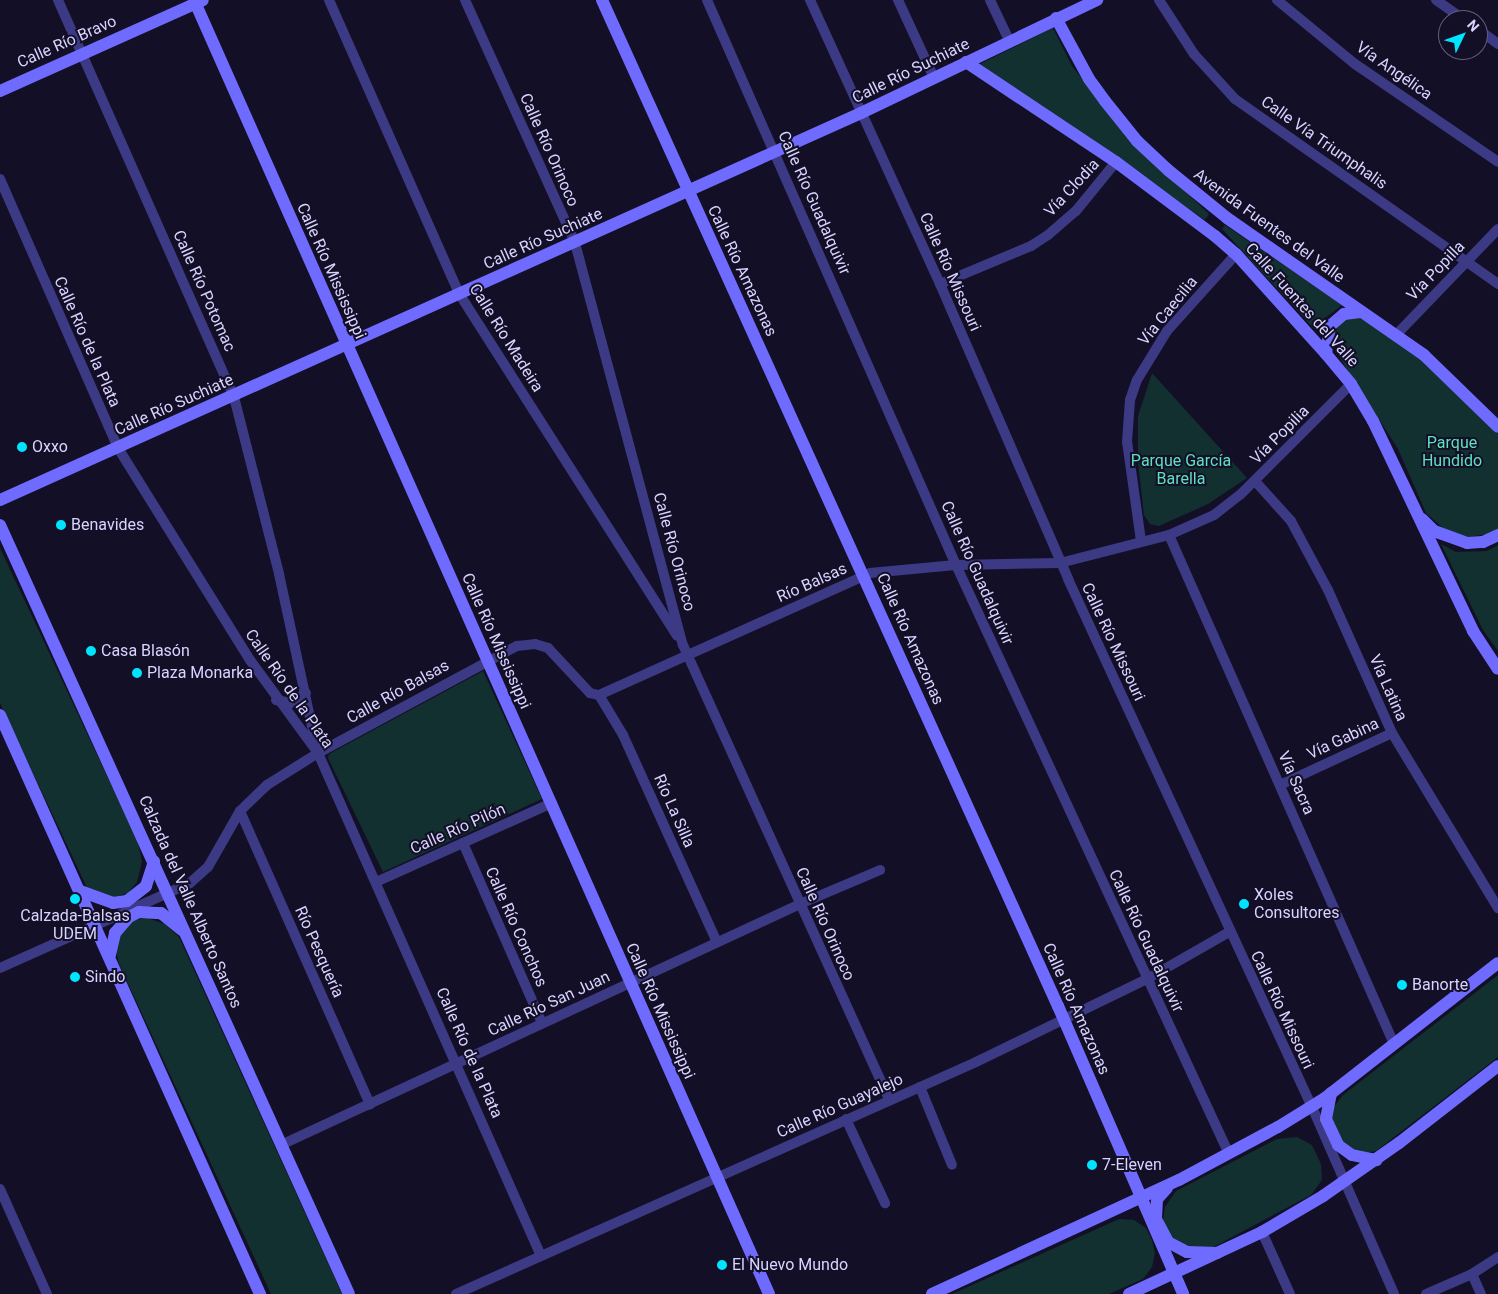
<!DOCTYPE html>
<html>
<head>
<meta charset="utf-8">
<style>
  body { margin:0 }
  #map { position:relative; width:1498px; height:1294px; overflow:hidden; background:#130f26; font-family:Roboto,sans-serif }
  div>[style] { position:absolute }
  .green>* { inset:0; background:#12302f }
  .street>* { height:10px; margin:-5px; padding:0 5px; transform-origin:5px; border-radius:5px; background:#3d3a85 }
  .secondary>* { height:12px; margin:-6px; padding:0 6px; transform-origin:6px; border-radius:6px; background:#6f6bff }
  .dots>* { width:14px; height:14px; translate:-50% -50%; box-sizing:border-box; border:2px solid #130f26; border-radius:50% }
  span { translate:-50% -50%; white-space:nowrap; text-align:center; line-height:1.15; -webkit-text-stroke:4px #130f26; paint-order:stroke }
  .street-label { font-size:16px; color:#d9d4ff }
  .park-label { font-size:16px; color:#5fe0c0 }
  .poi-label { font-size:16px; color:#d9d4ff }
  .left { translate:0 -50%; text-align:left }
  .north { position:absolute; left:1438px; top:10px; width:50px; height:50px; box-sizing:border-box; background:#130f26; border:1px solid #625e7d; border-radius:50%; rotate:48deg; font-size:14px; font-weight:700; line-height:20px; text-align:center; color:#d9d4ff }
  .north::after { content:''; display:block; margin:auto; width:18px; height:22px; background:#00e5ff; clip-path:polygon(50% 0,100% 100%,50% 72%,0 100%) }
</style>
</head>
<body>
<div id="map">
  <div class="green">
    <div style="clip-path:polygon(1053px 28px,1072px 66px,1129px 138px,1209px 214px,1205px 220px,980px 64px)"></div>
    <div style="clip-path:polygon(1225px 225px,1342px 305px,1320px 322px,1316px 331px,1222px 229px)"></div>
    <div style="clip-path:polygon(1347px 317px,1362px 318px,1422px 357px,1498px 434px,1498px 529px,1493px 533px,1469px 537px,1444px 529px,1426px 513px,1398px 449px,1336px 352px,1333px 333px)"></div>
    <div style="clip-path:polygon(1152px 373px,1247px 478px,1208px 504px,1159px 526px,1150px 524px,1144px 515px,1138px 462px,1138px 416px)"></div>
    <div style="clip-path:polygon(1441px 544px,1456px 552px,1487px 551px,1498px 545px,1498px 651px,1483px 630px)"></div>
    <div style="clip-path:polygon(0 548px,138px 842px,142px 862px,137px 882px,128px 893px,108px 899px,89px 892px,0 703px)"></div>
    <div style="clip-path:polygon(483px 671px,542px 799px,383px 872px,328px 758px,329px 754px)"></div>
    <div style="clip-path:polygon(147px 918px,165px 924px,179px 937px,342px 1294px,271px 1294px,119px 964px,115px 945px,123px 929px,132px 920px)"></div>
    <div style="clip-path:polygon(1498px 975px,1498px 1057px,1376px 1151px,1358px 1154px,1343px 1147px,1330px 1123px,1333px 1108px,1343px 1095px)"></div>
    <div style="clip-path:polygon(1297px 1137px,1312px 1145px,1321px 1164px,1322px 1180px,1311px 1195px,1206px 1251px,1194px 1251px,1169px 1235px,1163px 1220px,1165px 1207px,1176px 1191px,1277px 1139px)"></div>
    <div style="clip-path:polygon(1119px 1219px,1134px 1220px,1146px 1228px,1152px 1240px,1155px 1253px,1152px 1267px,1143px 1279px,1109px 1294px,952px 1294px)"></div>
  </div>
  <div class="street">
    <div style="left:58px;top:0;width:434px;rotate:66.1deg"></div>
    <div style="left:234px;top:397px;width:183px;rotate:75.7deg"></div>
    <div style="left:279px;top:574px;width:180px;rotate:77.8deg"></div>
    <div style="left:329px;top:0;width:323px;rotate:66.1deg"></div>
    <div style="left:460px;top:295px;width:404px;rotate:57.5deg"></div>
    <div style="left:465px;top:0;width:267px;rotate:65.6deg"></div>
    <div style="left:575px;top:243px;width:416px;rotate:75deg"></div>
    <div style="left:683px;top:645px;width:499px;rotate:65.6deg"></div>
    <div style="left:707px;top:0;width:617px;rotate:66.22deg"></div>
    <div style="left:956px;top:565px;width:649px;rotate:65.13deg"></div>
    <div style="left:810px;top:0;width:312px;rotate:65.4deg"></div>
    <div style="left:940px;top:284px;width:322px;rotate:66.5deg"></div>
    <div style="left:1068px;top:579px;width:582px;rotate:65.2deg"></div>
    <div style="left:1312px;top:1107px;width:204px;rotate:66.3deg"></div>
    <div style="left:898px;top:0;width:86px;rotate:65.2deg"></div>
    <div style="left:990px;top:0;width:44px;rotate:64.6deg"></div>
    <div style="left:1159px;top:0;width:64px;rotate:57.1deg"></div>
    <div style="left:1194px;top:54px;width:61px;rotate:47.7deg"></div>
    <div style="left:1235px;top:99px;width:322px;rotate:35.1deg"></div>
    <div style="left:1277px;top:0;width:101px;rotate:39.4deg"></div>
    <div style="left:1355px;top:64px;width:173px;rotate:34.4deg"></div>
    <div style="left:1436px;top:0;width:35px;rotate:35deg"></div>
    <div style="left:1478px;top:29px;width:25px;rotate:37deg"></div>
    <div style="left:0;top:179px;width:294px;rotate:66.3deg"></div>
    <div style="left:118px;top:448px;width:250px;rotate:58.1deg"></div>
    <div style="left:250px;top:660px;width:115px;rotate:53.8deg"></div>
    <div style="left:318px;top:753px;width:550px;rotate:66.09deg"></div>
    <div style="left:940px;top:284px;width:99px;rotate:-22.7deg"></div>
    <div style="left:1031px;top:246px;width:20px;rotate:-33deg"></div>
    <div style="left:1048px;top:235px;width:37px;rotate:-41deg"></div>
    <div style="left:1076px;top:211px;width:63px;rotate:-50.8deg"></div>
    <div style="left:1396px;top:335px;width:147px;rotate:-46.1deg"></div>
    <div style="left:1255px;top:481px;width:54px;rotate:48deg"></div>
    <div style="left:1291px;top:521px;width:78px;rotate:61.8deg"></div>
    <div style="left:1328px;top:590px;width:157px;rotate:65.9deg"></div>
    <div style="left:1392px;top:733px;width:205px;rotate:58.8deg"></div>
    <div style="left:1169px;top:535px;width:557px;rotate:66.15deg"></div>
    <div style="left:1141px;top:541px;width:100px;rotate:-98deg"></div>
    <div style="left:1127px;top:442px;width:42px;rotate:-85.9deg"></div>
    <div style="left:1130px;top:400px;width:21px;rotate:-71deg"></div>
    <div style="left:1137px;top:380px;width:57px;rotate:-58.5deg"></div>
    <div style="left:1167px;top:331px;width:103px;rotate:-48.1deg"></div>
    <div style="left:599px;top:695px;width:47px;rotate:59deg"></div>
    <div style="left:623px;top:735px;width:227px;rotate:65.6deg"></div>
    <div style="left:276px;top:700px;width:15px;rotate:11deg"></div>
    <div style="left:291px;top:703px;width:18px;rotate:-34deg"></div>
    <div style="left:1280px;top:785px;width:123px;rotate:-24.9deg"></div>
    <div style="left:240px;top:811px;width:321px;rotate:66.1deg"></div>
    <div style="left:463px;top:843px;width:197px;rotate:66.3deg"></div>
    <div style="left:376px;top:882px;width:193px;rotate:-24.2deg"></div>
    <div style="left:0;top:968px;width:208px;rotate:-24.1deg"></div>
    <div style="left:190px;top:883px;width:24px;rotate:-42deg"></div>
    <div style="left:208px;top:867px;width:64px;rotate:-60.3deg"></div>
    <div style="left:240px;top:811px;width:37px;rotate:-44deg"></div>
    <div style="left:267px;top:785px;width:60px;rotate:-32.1deg"></div>
    <div style="left:318px;top:753px;width:226px;rotate:-28.3deg"></div>
    <div style="left:517px;top:646px;width:18px;rotate:-6deg"></div>
    <div style="left:535px;top:644px;width:14px;rotate:17deg"></div>
    <div style="left:548px;top:648px;width:62px;rotate:47deg"></div>
    <div style="left:590px;top:693px;width:9px;rotate:13deg"></div>
    <div style="left:599px;top:695px;width:297px;rotate:-24.2deg"></div>
    <div style="left:870px;top:573px;width:86px;rotate:-5.3deg"></div>
    <div style="left:956px;top:565px;width:104px;rotate:-1.1deg"></div>
    <div style="left:1060px;top:563px;width:113px;rotate:-14.4deg"></div>
    <div style="left:1169px;top:535px;width:49px;rotate:-24deg"></div>
    <div style="left:1214px;top:515px;width:33px;rotate:-38deg"></div>
    <div style="left:1240px;top:495px;width:157px;rotate:-45deg"></div>
    <div style="left:920px;top:1087px;width:84px;rotate:67.7deg"></div>
    <div style="left:846px;top:1119px;width:93px;rotate:65.1deg"></div>
    <div style="left:283px;top:1144px;width:570px;rotate:-24.9deg"></div>
    <div style="left:800px;top:904px;width:87px;rotate:-23deg"></div>
    <div style="left:0;top:1189px;width:115px;rotate:65.9deg"></div>
    <div style="left:1262px;top:1232px;width:68px;rotate:65.7deg"></div>
    <div style="left:1472px;top:1274px;width:22px;rotate:66deg"></div>
    <div style="left:456px;top:1294px;width:569px;rotate:-24.04deg"></div>
    <div style="left:976px;top:1062px;width:190px;rotate:-25.9deg"></div>
    <div style="left:1147px;top:979px;width:95px;rotate:-29.8deg"></div>
    <div style="left:1426px;top:1294px;width:50px;rotate:-23.5deg"></div>
    <div style="left:1472px;top:1274px;width:31px;rotate:-33deg"></div>
  </div>
  <div class="secondary">
    <div style="left:194px;top:0;width:1416px;rotate:66.04deg"></div>
    <div style="left:602px;top:0;width:1105px;rotate:65.62deg"></div>
    <div style="left:1058px;top:1006px;width:314px;rotate:66.5deg"></div>
    <div style="left:1056px;top:18px;width:69px;rotate:61.6deg"></div>
    <div style="left:1089px;top:79px;width:27px;rotate:54deg"></div>
    <div style="left:1105px;top:101px;width:51px;rotate:51.3deg"></div>
    <div style="left:1137px;top:141px;width:42px;rotate:43.1deg"></div>
    <div style="left:1168px;top:170px;width:76px;rotate:39.1deg"></div>
    <div style="left:1227px;top:218px;width:240px;rotate:34.8deg"></div>
    <div style="left:1424px;top:355px;width:103px;rotate:44.2deg"></div>
    <div style="left:966px;top:62px;width:180px;rotate:33.7deg"></div>
    <div style="left:1116px;top:162px;width:124px;rotate:36.8deg"></div>
    <div style="left:1215px;top:236px;width:28px;rotate:41deg"></div>
    <div style="left:1236px;top:254px;width:135px;rotate:48deg"></div>
    <div style="left:1326px;top:354px;width:39px;rotate:50deg"></div>
    <div style="left:1351px;top:384px;width:43px;rotate:59.3deg"></div>
    <div style="left:1373px;top:421px;width:233px;rotate:64.5deg"></div>
    <div style="left:1473px;top:631px;width:45px;rotate:56.7deg"></div>
    <div style="left:0;top:91px;width:222px;rotate:-24.1deg"></div>
    <div style="left:1326px;top:354px;width:28px;rotate:-82deg"></div>
    <div style="left:1330px;top:326px;width:18px;rotate:-41deg"></div>
    <div style="left:1344px;top:314px;width:16px;rotate:-7deg"></div>
    <div style="left:0;top:500px;width:944px;rotate:-24.2deg"></div>
    <div style="left:861px;top:113px;width:262px;rotate:-25.6deg"></div>
    <div style="left:1422px;top:519px;width:17px;rotate:45deg"></div>
    <div style="left:1434px;top:531px;width:35px;rotate:20deg"></div>
    <div style="left:1467px;top:543px;width:16px;rotate:-4deg"></div>
    <div style="left:1483px;top:542px;width:17px;rotate:-25deg"></div>
    <div style="left:0;top:525px;width:844px;rotate:65.59deg"></div>
    <div style="left:0;top:715px;width:635px;rotate:65.82deg"></div>
    <div style="left:80px;top:891px;width:35px;rotate:20deg"></div>
    <div style="left:113px;top:903px;width:14px;rotate:-8deg"></div>
    <div style="left:127px;top:901px;width:24px;rotate:-38deg"></div>
    <div style="left:146px;top:886px;width:26px;rotate:-72deg"></div>
    <div style="left:110px;top:955px;width:23px;rotate:-77deg"></div>
    <div style="left:115px;top:933px;width:21px;rotate:-49deg"></div>
    <div style="left:129px;top:917px;width:11px;rotate:-27deg"></div>
    <div style="left:139px;top:912px;width:22px;rotate:3deg"></div>
    <div style="left:161px;top:913px;width:27px;rotate:39deg"></div>
    <div style="left:1331px;top:1093px;width:26px;rotate:101deg"></div>
    <div style="left:1326px;top:1119px;width:29px;rotate:65deg"></div>
    <div style="left:1338px;top:1145px;width:17px;rotate:36deg"></div>
    <div style="left:1352px;top:1155px;width:25px;rotate:12deg"></div>
    <div style="left:1167px;top:1188px;width:15px;rotate:132deg"></div>
    <div style="left:1157px;top:1199px;width:20px;rotate:93deg"></div>
    <div style="left:1156px;top:1219px;width:26px;rotate:62deg"></div>
    <div style="left:1168px;top:1242px;width:21px;rotate:28deg"></div>
    <div style="left:1187px;top:1252px;width:30px;rotate:2deg"></div>
    <div style="left:932px;top:1294px;width:272px;rotate:-24.8deg"></div>
    <div style="left:1179px;top:1180px;width:112px;rotate:-28.2deg"></div>
    <div style="left:1278px;top:1127px;width:55px;rotate:-31.7deg"></div>
    <div style="left:1325px;top:1098px;width:219px;rotate:-38deg"></div>
    <div style="left:1129px;top:1294px;width:147px;rotate:-25deg"></div>
    <div style="left:1262px;top:1232px;width:71px;rotate:-30.5deg"></div>
    <div style="left:1323px;top:1196px;width:93px;rotate:-34.9deg"></div>
    <div style="left:1399px;top:1143px;width:125px;rotate:-37.9deg"></div>
  </div>
  <div class="dots">
    <div style="left:22px;top:447px;background:#00e5ff"></div>
    <div style="left:61px;top:525px;background:#00e5ff"></div>
    <div style="left:91px;top:651px;background:#00e5ff"></div>
    <div style="left:137px;top:673px;background:#00e5ff"></div>
    <div style="left:75px;top:899px;background:#00e5ff"></div>
    <div style="left:1244px;top:904px;background:#00e5ff"></div>
    <div style="left:75px;top:977px;background:#00e5ff"></div>
    <div style="left:1402px;top:985px;background:#00e5ff"></div>
    <div style="left:1092px;top:1165px;background:#00e5ff"></div>
    <div style="left:722px;top:1265px;background:#00e5ff"></div>
  </div>
  <div class="street-label">
    <span style="left:67px;top:42px;rotate:-24deg">Calle Río Bravo</span>
    <span style="left:911px;top:71px;rotate:-26deg">Calle Río Suchiate</span>
    <span style="left:1394px;top:71px;rotate:35deg">Vía Angélica</span>
    <span style="left:1324px;top:143px;rotate:35deg">Calle Vía Triumphalis</span>
    <span style="left:549px;top:150px;rotate:66deg">Calle Río Orinoco</span>
    <span style="left:1072px;top:188px;rotate:-47deg">Vía Clodia</span>
    <span style="left:814px;top:203px;rotate:66deg">Calle Río Guadalquivir</span>
    <span style="left:1269px;top:226px;rotate:36deg">Avenida Fuentes del Valle</span>
    <span style="left:543px;top:239px;rotate:-24deg">Calle Río Suchiate</span>
    <span style="left:331px;top:271px;rotate:66deg">Calle Río Mississippi</span>
    <span style="left:742px;top:271px;rotate:65deg">Calle Río Amazonas</span>
    <span style="left:1436px;top:271px;rotate:-46deg">Vía Popilla</span>
    <span style="left:950px;top:272px;rotate:66deg">Calle Río Missouri</span>
    <span style="left:204px;top:291px;rotate:66deg">Calle Río Potomac</span>
    <span style="left:1302px;top:305px;rotate:48deg">Calle Fuentes del Valle</span>
    <span style="left:1168px;top:311px;rotate:-51deg">Vía Caecilia</span>
    <span style="left:506px;top:338px;rotate:58deg">Calle Río Madeira</span>
    <span style="left:87px;top:342px;rotate:66deg">Calle Río de la Plata</span>
    <span style="left:174px;top:405px;rotate:-24deg">Calle Río Suchiate</span>
    <span style="left:1280px;top:435px;rotate:-45deg">Vía Popilia</span>
    <span style="left:674px;top:552px;rotate:75deg">Calle Río Orinoco</span>
    <span style="left:977px;top:573px;rotate:66deg">Calle Río Guadalquivir</span>
    <span style="left:812px;top:583px;rotate:-24deg">Río Balsas</span>
    <span style="left:910px;top:639px;rotate:66deg">Calle Río Amazonas</span>
    <span style="left:496px;top:641px;rotate:66deg">Calle Río Mississippi</span>
    <span style="left:1113px;top:642px;rotate:65deg">Calle Río Missouri</span>
    <span style="left:1388px;top:688px;rotate:66deg">Vía Latina</span>
    <span style="left:289px;top:689px;rotate:55deg">Calle Río de la Plata</span>
    <span style="left:398px;top:692px;rotate:-29deg">Calle Río Balsas</span>
    <span style="left:1343px;top:739px;rotate:-25deg">Vía Gabina</span>
    <span style="left:1296px;top:783px;rotate:66deg">Vía Sacra</span>
    <span style="left:674px;top:811px;rotate:66deg">Río La Silla</span>
    <span style="left:458px;top:829px;rotate:-24deg">Calle Río Pilón</span>
    <span style="left:190px;top:902px;rotate:66deg">Calzada del Valle Alberto Santos</span>
    <span style="left:825px;top:924px;rotate:66deg">Calle Río Orinoco</span>
    <span style="left:516px;top:927px;rotate:66deg">Calle Río Conchos</span>
    <span style="left:1146px;top:941px;rotate:65deg">Calle Río Guadalquivir</span>
    <span style="left:319px;top:952px;rotate:66deg">Río Pesquería</span>
    <span style="left:549px;top:1004px;rotate:-25deg">Calle Río San Juan</span>
    <span style="left:1076px;top:1009px;rotate:66deg">Calle Río Amazonas</span>
    <span style="left:1282px;top:1010px;rotate:65deg">Calle Río Missouri</span>
    <span style="left:660px;top:1011px;rotate:66deg">Calle Río Mississippi</span>
    <span style="left:469px;top:1053px;rotate:66deg">Calle Río de la Plata</span>
    <span style="left:840px;top:1106px;rotate:-24deg">Calle Río Guayalejo</span>
  </div>
  <div class="park-label">
    <span style="left:1452px;top:452px">Parque<br>Hundido</span>
    <span style="left:1181px;top:470px">Parque García<br>Barella</span>
  </div>
  <div class="poi-label">
    <span class="left" style="left:32px;top:447px">Oxxo</span>
    <span class="left" style="left:71px;top:525px">Benavides</span>
    <span class="left" style="left:101px;top:651px">Casa Blasón</span>
    <span class="left" style="left:147px;top:673px">Plaza Monarka</span>
    <span class="left" style="left:1254px;top:904px">Xoles<br>Consultores</span>
    <span style="left:75px;top:925px">Calzada-Balsas<br>UDEM</span>
    <span class="left" style="left:85px;top:977px">Sindo</span>
    <span class="left" style="left:1412px;top:985px">Banorte</span>
    <span class="left" style="left:1102px;top:1165px">7-Eleven</span>
    <span class="left" style="left:732px;top:1265px">El Nuevo Mundo</span>
  </div>
  <div class="north">N</div>
</div>
</body>
</html>
